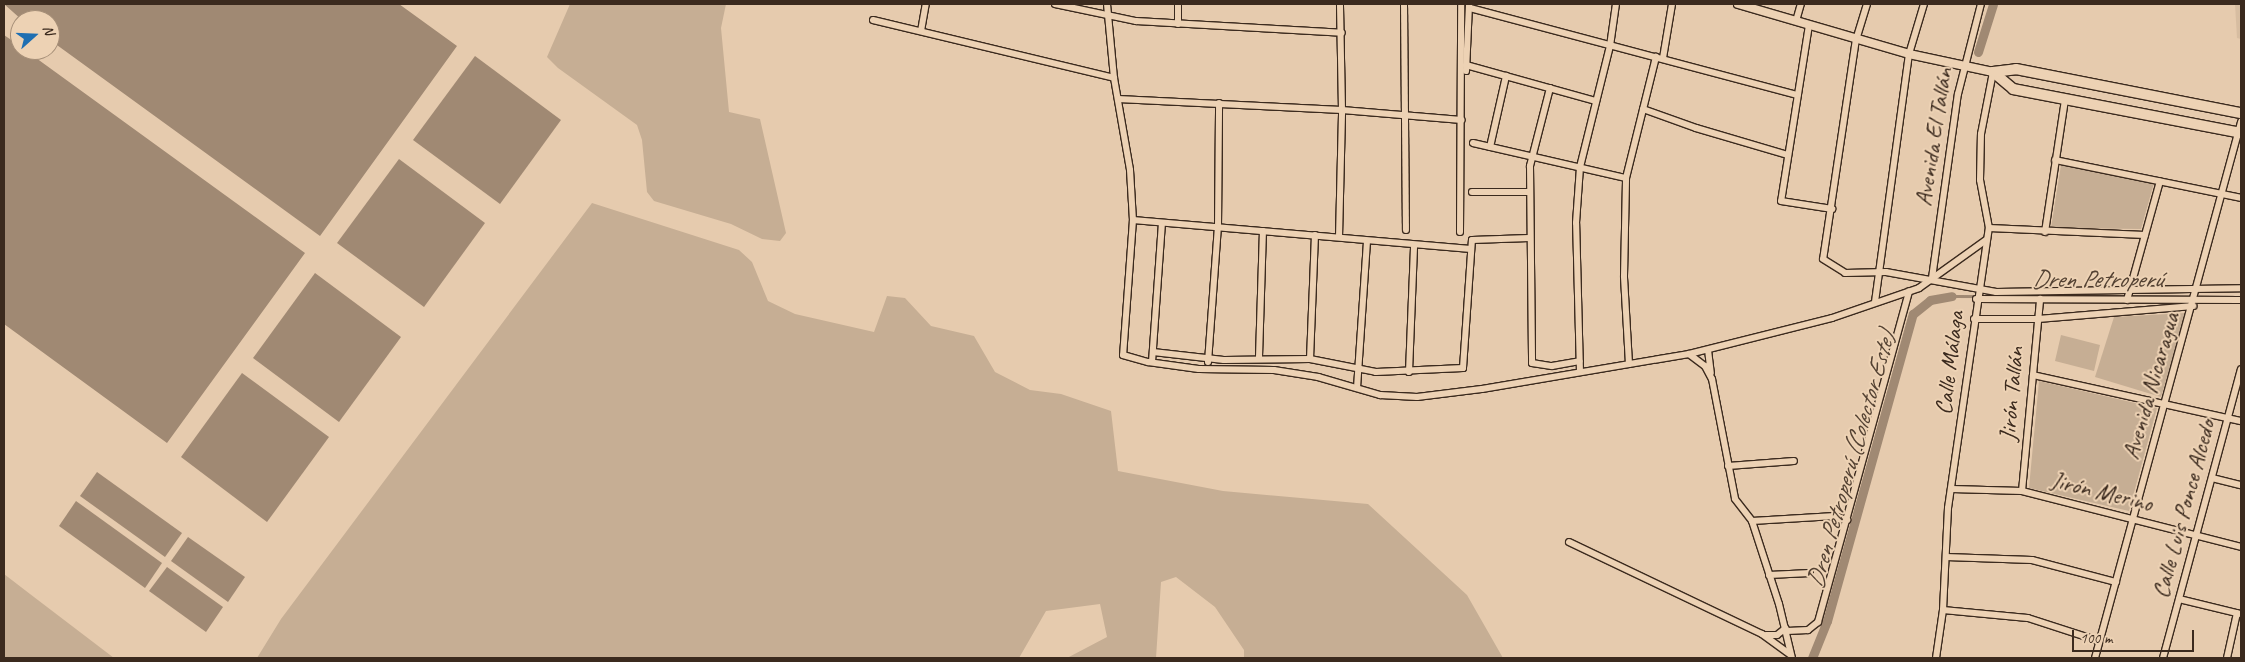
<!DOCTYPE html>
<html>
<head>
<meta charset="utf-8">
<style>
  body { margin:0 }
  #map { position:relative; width:2245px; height:662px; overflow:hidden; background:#e6cbae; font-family:Caveat,sans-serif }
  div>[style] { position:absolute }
  .built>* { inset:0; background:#d7bda1 }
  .green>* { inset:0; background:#c6ae94 }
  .water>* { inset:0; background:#a08973 }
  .stream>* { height:2.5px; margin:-1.25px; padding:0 1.25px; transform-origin:1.25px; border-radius:1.25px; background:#a08973 }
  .canal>* { height:9px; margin:-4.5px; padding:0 4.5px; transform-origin:4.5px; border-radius:4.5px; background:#a08973 }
  .roads { filter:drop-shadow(1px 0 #3b2a1e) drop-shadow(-1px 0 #3b2a1e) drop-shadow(0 1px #3b2a1e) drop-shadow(0 -1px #3b2a1e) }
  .minor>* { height:6px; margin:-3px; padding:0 3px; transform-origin:3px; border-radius:3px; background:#edd2b4 }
  .tertiary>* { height:8px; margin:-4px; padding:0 4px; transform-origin:4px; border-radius:4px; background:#edd2b4 }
  .primary>* { height:10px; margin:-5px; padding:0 5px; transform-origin:5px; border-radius:5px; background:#edd2b4 }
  span { translate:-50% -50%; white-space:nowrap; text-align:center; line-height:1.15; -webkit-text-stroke:4px #edd2b4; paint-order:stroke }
  .street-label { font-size:24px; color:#3b2a1e }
  .water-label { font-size:25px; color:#544233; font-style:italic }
  .frame { position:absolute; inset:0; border:5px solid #3b2a1e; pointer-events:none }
  .north { position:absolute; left:10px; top:10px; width:50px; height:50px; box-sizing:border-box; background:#edd2b4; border:1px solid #a68f78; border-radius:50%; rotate:70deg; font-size:14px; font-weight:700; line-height:20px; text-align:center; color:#3b2a1e }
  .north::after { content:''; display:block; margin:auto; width:18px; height:22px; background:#1f6fb2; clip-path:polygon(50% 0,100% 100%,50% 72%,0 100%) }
  .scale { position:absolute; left:2072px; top:630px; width:122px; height:22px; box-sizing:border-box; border:2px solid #3b2a1e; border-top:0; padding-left:6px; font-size:15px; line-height:18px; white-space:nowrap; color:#3b2a1e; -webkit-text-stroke:4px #edd2b4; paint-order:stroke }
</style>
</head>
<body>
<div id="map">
  <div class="built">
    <div style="clip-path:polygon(2235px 4px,2241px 4px,2241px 39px,2237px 38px)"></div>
  </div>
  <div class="green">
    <div style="clip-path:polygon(570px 4px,726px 4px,721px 28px,729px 112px,760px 119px,786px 233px,780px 241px,762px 239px,731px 224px,654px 201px,647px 192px,642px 140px,637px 125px,558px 68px,547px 57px)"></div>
    <div style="clip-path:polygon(2061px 165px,2154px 183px,2141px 229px,2051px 228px)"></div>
    <div style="clip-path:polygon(592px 203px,739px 250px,752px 262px,768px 301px,795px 314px,874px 332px,887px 296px,905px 298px,931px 326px,974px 336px,995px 372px,1030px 390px,1061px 394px,1111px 411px,1118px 471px,1223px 491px,1368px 504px,1467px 595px,1503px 658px,1244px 658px,1244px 650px,1215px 607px,1176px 577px,1161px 582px,1156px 658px,1067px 658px,1107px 637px,1100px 604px,1046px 611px,1019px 658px,257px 658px,281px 619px)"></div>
    <div style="clip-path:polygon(2186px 313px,2161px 397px,2095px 377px,2114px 317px)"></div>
    <div style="clip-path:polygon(2061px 335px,2100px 345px,2094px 371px,2055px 361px)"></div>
    <div style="clip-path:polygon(2039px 381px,2157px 408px,2129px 511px,2029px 488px)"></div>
    <div style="clip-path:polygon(4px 574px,30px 594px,114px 658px,4px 658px)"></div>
  </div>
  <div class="water">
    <div style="clip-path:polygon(4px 4px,399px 4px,457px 46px,320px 236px,50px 40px,50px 20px,22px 20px)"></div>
    <div style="clip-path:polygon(4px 35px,20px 46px,20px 50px,25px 50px,305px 253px,167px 443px,4px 324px)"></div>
    <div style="clip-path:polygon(475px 56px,561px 120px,500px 204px,413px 140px)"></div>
    <div style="clip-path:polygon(399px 159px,485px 223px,424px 307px,337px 243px)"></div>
    <div style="clip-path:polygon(315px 273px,401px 337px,339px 422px,253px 358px)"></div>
    <div style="clip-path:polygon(242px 373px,329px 437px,267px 522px,181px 457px)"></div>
    <div style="clip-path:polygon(97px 472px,182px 533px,165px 557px,80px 496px)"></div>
    <div style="clip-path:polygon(76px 501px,162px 563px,145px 588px,59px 526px)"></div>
    <div style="clip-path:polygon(188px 537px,245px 577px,228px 602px,171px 561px)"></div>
    <div style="clip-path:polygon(167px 567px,223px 607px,206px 632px,149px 591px)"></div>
  </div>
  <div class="stream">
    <div style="left:1952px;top:296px;width:263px;rotate:0.2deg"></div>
  </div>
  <div class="canal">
    <div style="left:1978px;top:52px;width:50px;rotate:-72.6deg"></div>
    <div style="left:1812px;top:658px;width:40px;rotate:-68deg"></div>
    <div style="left:1827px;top:621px;width:319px;rotate:-74.4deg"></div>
    <div style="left:1913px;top:314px;width:22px;rotate:-39deg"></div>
    <div style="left:1930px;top:300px;width:22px;rotate:-10deg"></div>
  </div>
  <div class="roads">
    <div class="minor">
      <div style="left:1055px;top:4px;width:83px;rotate:11.9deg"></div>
      <div style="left:1136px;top:21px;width:206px;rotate:3.3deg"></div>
      <div style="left:1107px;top:4px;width:74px;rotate:84.6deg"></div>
      <div style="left:1114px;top:78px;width:93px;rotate:80.1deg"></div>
      <div style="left:1130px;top:170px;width:50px;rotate:86.6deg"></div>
      <div style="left:1133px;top:220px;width:135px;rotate:94.2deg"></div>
      <div style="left:1123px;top:355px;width:26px;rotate:16deg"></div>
      <div style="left:1148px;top:362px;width:51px;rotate:7.8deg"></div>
      <div style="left:1199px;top:369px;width:75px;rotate:0.8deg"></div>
      <div style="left:1274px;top:370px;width:45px;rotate:9deg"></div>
      <div style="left:1318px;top:377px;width:65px;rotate:16.2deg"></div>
      <div style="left:1380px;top:395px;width:37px;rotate:3deg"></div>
      <div style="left:1417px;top:397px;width:65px;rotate:-7deg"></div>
      <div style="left:1482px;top:389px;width:210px;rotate:-9.6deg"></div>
      <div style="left:1689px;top:354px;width:147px;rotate:-14.1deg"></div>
      <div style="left:1832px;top:318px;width:92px;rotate:-19deg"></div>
      <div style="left:1919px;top:288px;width:82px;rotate:-35.6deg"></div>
      <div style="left:1178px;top:4px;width:20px;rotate:90deg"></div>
      <div style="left:1404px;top:4px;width:226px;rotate:89.5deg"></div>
      <div style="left:1867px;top:4px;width:37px;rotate:107deg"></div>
      <div style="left:1856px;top:39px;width:222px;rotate:98.5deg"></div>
      <div style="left:1823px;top:259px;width:26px;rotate:32deg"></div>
      <div style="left:1845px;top:273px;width:41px;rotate:-1.4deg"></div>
      <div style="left:1886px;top:272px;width:112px;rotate:10.3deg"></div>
      <div style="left:1996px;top:292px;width:245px;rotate:-0.9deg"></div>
      <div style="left:1470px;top:8px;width:339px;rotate:14.9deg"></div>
      <div style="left:873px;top:20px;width:248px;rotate:13.5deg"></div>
      <div style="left:1796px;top:21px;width:18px;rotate:-74deg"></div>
      <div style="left:1809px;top:25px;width:178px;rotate:99deg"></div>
      <div style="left:1781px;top:201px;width:52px;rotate:8.9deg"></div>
      <div style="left:921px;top:31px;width:27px;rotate:-80deg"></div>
      <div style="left:1663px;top:58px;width:55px;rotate:-80.5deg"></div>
      <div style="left:1466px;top:65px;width:135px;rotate:15.5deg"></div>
      <div style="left:1466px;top:71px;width:67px;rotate:-87.4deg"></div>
      <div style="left:1550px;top:88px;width:81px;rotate:104.4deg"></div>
      <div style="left:1530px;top:166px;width:197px;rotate:89.4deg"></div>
      <div style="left:1532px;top:363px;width:20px;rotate:9deg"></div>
      <div style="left:1552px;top:366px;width:28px;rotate:-10deg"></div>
      <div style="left:1118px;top:99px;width:224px;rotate:2.8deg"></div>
      <div style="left:1342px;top:110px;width:120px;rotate:4.8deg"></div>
      <div style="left:1643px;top:109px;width:56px;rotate:19.7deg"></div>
      <div style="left:1696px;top:128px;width:96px;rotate:16.4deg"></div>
      <div style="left:1473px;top:143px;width:157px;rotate:12.9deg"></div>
      <div style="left:1490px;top:147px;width:73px;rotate:-77.3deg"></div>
      <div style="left:2055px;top:160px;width:190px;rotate:11.5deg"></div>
      <div style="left:1472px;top:192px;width:57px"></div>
      <div style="left:1133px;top:220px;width:339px;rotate:4.9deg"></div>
      <div style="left:1989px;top:228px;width:156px;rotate:2.6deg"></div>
      <div style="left:1460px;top:232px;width:228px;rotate:-89.7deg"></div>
      <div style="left:2045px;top:232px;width:134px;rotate:-81.4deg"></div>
      <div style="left:1339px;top:237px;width:127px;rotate:-88.6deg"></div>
      <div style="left:1342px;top:110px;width:106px;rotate:-91.1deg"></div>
      <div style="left:1932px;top:278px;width:186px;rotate:-82deg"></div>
      <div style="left:1958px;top:94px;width:93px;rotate:-75.7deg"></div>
      <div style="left:1976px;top:299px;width:265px;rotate:0.2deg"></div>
      <div style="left:2127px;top:300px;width:123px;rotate:-74.5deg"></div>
      <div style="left:1875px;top:302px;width:250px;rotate:-82.2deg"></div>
      <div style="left:1909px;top:54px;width:52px;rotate:-73.3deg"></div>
      <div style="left:1974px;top:319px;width:64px"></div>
      <div style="left:2038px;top:319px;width:156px;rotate:-4.8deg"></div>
      <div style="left:1708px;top:350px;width:23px;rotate:83deg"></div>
      <div style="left:1153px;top:352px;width:71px;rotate:6.4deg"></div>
      <div style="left:1224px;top:360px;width:86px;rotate:-0.7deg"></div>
      <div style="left:1310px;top:359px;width:67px;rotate:11.1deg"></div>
      <div style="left:1376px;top:372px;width:87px;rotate:-2.6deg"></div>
      <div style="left:1463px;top:368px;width:128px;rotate:-86deg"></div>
      <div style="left:1472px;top:240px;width:57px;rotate:-2deg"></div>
      <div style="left:1689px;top:354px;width:20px;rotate:37deg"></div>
      <div style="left:1705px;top:366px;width:15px;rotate:62deg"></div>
      <div style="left:1712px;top:379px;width:122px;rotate:79.1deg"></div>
      <div style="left:1735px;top:499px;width:28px;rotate:52deg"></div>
      <div style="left:1752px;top:521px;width:87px;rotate:72deg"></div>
      <div style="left:1779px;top:604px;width:56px;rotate:76.5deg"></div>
      <div style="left:1259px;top:357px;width:126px;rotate:-88.2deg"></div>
      <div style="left:1310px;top:359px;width:124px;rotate:-87.7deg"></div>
      <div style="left:1152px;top:362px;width:139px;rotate:-85.9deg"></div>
      <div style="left:1208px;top:362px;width:135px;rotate:-85.8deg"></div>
      <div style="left:1218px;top:227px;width:124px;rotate:-89.5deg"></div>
      <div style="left:1629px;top:364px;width:88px;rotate:-93.3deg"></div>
      <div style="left:1624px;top:276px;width:98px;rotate:-88.8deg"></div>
      <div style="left:1626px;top:178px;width:125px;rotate:-76.1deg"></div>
      <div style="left:1409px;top:372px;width:127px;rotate:-87.7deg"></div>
      <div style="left:1580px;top:372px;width:149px;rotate:-91.5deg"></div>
      <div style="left:1576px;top:223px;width:56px;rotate:-85.9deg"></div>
      <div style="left:1580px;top:167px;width:125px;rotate:-76.1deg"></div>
      <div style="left:1610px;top:46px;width:42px;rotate:-81.9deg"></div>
      <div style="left:2033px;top:375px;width:213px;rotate:12.5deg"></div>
      <div style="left:1357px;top:388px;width:146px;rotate:-86.1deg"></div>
      <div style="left:1728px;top:466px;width:66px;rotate:-4.3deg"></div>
      <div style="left:2212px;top:478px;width:30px;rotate:14deg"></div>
      <div style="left:1952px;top:489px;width:70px;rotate:1.6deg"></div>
      <div style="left:2022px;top:491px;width:226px;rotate:14.3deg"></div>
      <div style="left:2022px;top:491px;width:193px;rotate:-84.6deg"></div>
      <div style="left:1752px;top:521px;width:83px;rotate:-3.4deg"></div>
      <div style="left:1835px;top:516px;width:13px;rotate:18deg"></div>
      <div style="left:1569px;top:542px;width:214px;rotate:25.5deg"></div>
      <div style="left:1762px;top:634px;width:34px;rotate:36deg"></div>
      <div style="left:1946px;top:557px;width:86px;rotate:2deg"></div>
      <div style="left:2032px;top:560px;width:87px;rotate:14.7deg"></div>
      <div style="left:1769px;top:575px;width:41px;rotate:-2.8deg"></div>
      <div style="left:2179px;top:599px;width:64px;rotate:13.6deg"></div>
      <div style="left:1943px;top:610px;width:85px;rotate:5.4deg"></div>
      <div style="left:2028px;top:618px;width:75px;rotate:17.9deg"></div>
      <div style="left:1787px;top:631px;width:21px;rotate:-3deg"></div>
      <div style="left:1808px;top:630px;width:13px;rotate:-39deg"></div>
      <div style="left:1818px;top:622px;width:343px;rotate:-74.6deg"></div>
      <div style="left:1766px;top:635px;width:11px"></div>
      <div style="left:1777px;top:635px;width:11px;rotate:-38deg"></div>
      <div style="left:1936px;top:658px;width:49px;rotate:-81.7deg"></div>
      <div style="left:1943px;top:610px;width:102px;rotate:-87.2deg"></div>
      <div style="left:1948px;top:508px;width:283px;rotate:-81.7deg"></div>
      <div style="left:1989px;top:228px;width:49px;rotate:-100.6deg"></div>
      <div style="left:1980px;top:180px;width:46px;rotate:-88.8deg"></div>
      <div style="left:1981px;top:134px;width:63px;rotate:-79deg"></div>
      <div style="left:2095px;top:658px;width:556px;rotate:-74.76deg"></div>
      <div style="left:2163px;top:658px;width:299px;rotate:-74.9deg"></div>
      <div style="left:2227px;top:658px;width:46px;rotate:-77.5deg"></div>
    </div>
    <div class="tertiary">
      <div style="left:1738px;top:4px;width:178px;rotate:16.3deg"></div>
      <div style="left:1909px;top:54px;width:86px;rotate:12.1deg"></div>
    </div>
    <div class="primary">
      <div style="left:1993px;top:72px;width:26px;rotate:40deg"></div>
      <div style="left:2013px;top:89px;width:232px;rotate:10.9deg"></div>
      <div style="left:1993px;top:72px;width:23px;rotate:-7deg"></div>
      <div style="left:2016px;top:69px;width:229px;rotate:11.1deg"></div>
    </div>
  </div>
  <div class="street-label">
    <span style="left:1934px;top:137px;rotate:-81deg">Avenida El Tallán</span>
    <span style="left:1950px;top:363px;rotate:-83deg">Calle Málaga</span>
    <span style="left:2151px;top:386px;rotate:-74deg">Avenida Nicaragua</span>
    <span style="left:2012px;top:394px;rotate:-85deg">Jirón Tallán</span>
    <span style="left:2102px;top:492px;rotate:14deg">Jirón Merino</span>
    <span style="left:2184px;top:509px;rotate:-75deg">Calle Luis Ponce Alcedo</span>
  </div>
  <div class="water-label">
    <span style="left:2097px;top:279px">Dren Petroperú</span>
    <span style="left:1851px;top:460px;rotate:-74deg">Dren Petroperú (Colector Este)</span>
  </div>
  <div class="frame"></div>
  <div class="north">N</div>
  <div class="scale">100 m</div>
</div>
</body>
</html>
